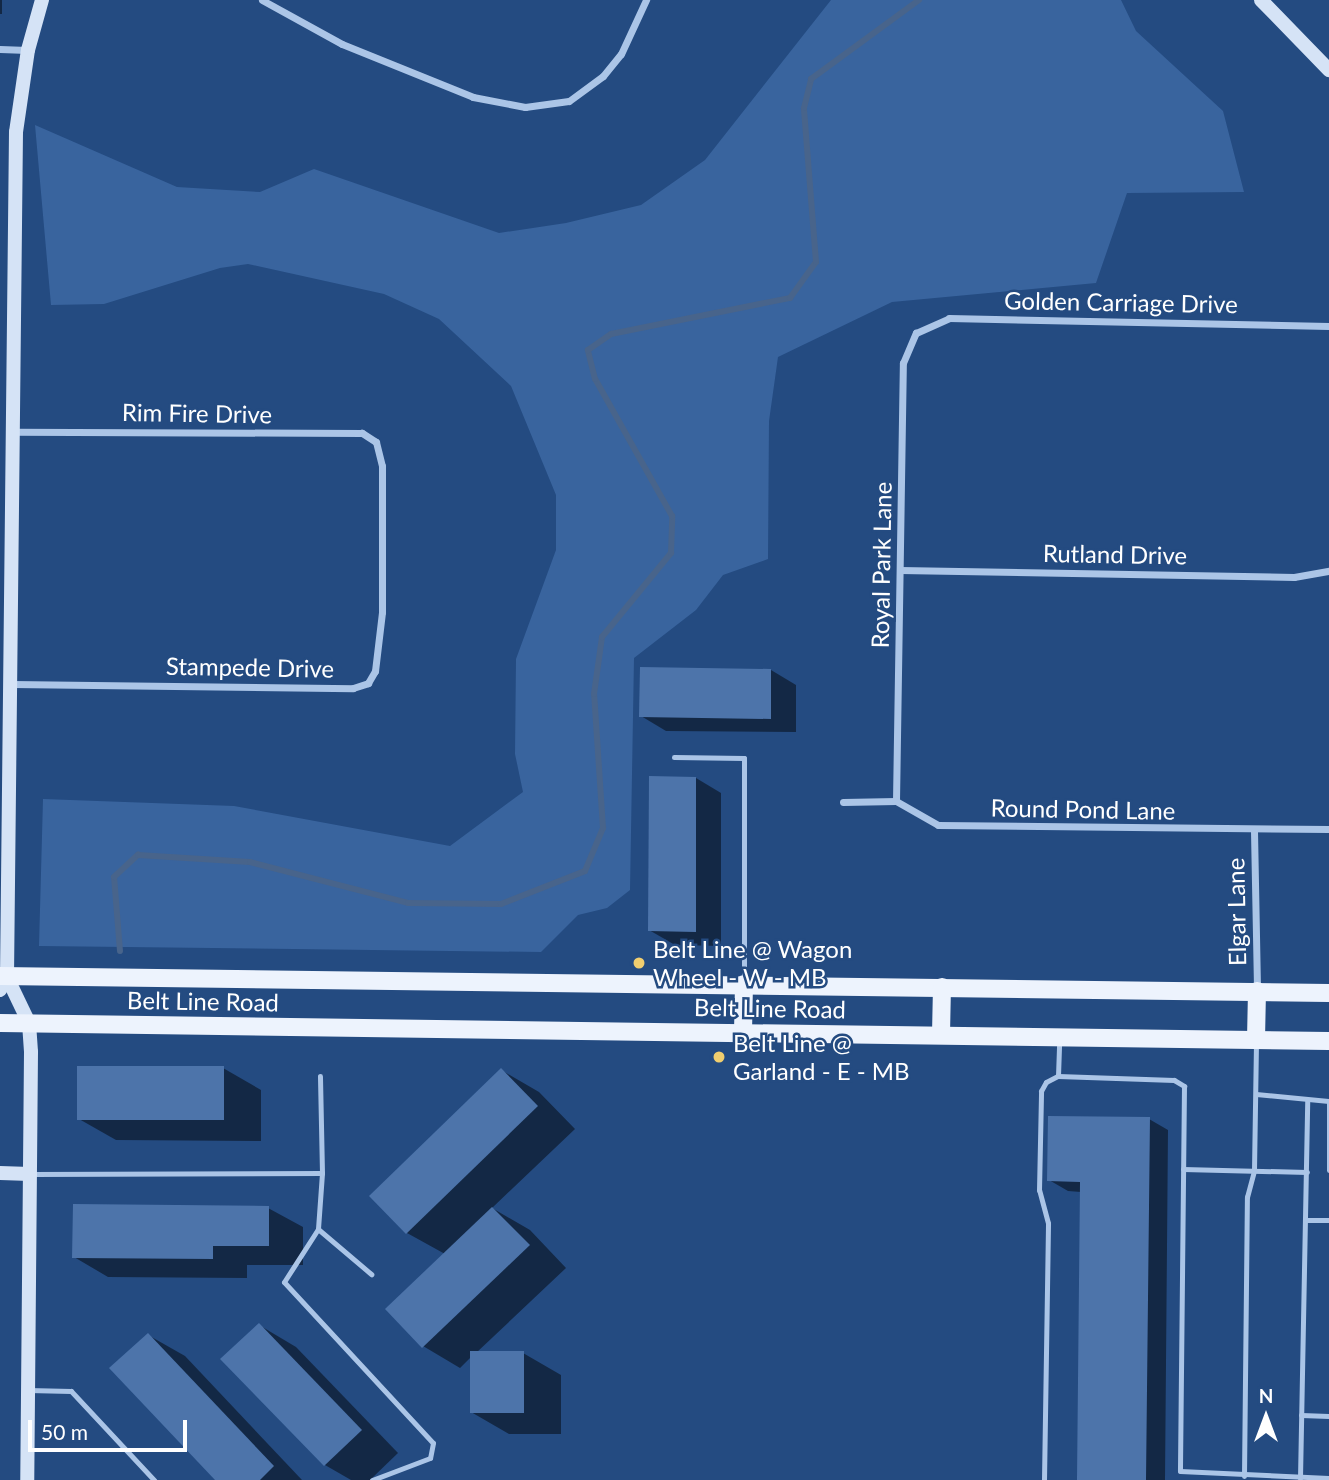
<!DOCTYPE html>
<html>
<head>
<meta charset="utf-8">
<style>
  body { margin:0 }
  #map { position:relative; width:1329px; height:1480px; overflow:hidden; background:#244b81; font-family:Lato,sans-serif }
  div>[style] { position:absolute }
  .green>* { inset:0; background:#39649e }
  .shadow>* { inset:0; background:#0007 }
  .stream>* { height:6px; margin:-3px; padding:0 3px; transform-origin:3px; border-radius:3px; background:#48648b }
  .building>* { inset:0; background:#4d74aa }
  .lane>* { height:5px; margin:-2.5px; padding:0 2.5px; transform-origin:2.5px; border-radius:2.5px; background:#abc5e7 }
  .street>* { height:7px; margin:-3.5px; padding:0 3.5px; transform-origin:3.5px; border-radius:3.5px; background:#abc5e7 }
  .secondary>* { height:14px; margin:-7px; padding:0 7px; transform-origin:7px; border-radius:7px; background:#d5e3f6 }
  .primary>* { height:18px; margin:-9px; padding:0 9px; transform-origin:9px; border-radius:9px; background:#edf3fd }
  .dots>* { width:19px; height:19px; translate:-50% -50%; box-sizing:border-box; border:4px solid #244b81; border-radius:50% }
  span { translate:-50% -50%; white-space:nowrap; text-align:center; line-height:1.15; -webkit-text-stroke:5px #244b81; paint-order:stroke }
  .street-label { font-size:24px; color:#fff }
  .poi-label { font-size:24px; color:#fff }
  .left { translate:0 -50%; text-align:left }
  .north { position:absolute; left:1231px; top:1382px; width:70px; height:70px; -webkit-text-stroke:5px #244b81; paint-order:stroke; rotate:0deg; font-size:19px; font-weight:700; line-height:28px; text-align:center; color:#fff }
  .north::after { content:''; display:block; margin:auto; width:24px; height:32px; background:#fff; clip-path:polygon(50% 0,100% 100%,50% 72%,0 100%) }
  .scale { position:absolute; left:28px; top:1420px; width:159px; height:32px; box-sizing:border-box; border:4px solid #fff; border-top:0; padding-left:9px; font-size:21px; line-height:24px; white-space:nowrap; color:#fff; -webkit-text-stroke:5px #244b81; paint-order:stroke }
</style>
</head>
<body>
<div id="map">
  <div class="green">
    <div style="clip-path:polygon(831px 0,1121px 0,1136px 31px,1223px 111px,1244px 192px,1127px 193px,1096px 283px,892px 302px,778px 357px,769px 421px,768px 559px,723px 575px,696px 610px,634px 658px,630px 890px,607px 908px,578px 915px,541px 952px,39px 946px,43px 799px,234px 806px,450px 846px,523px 792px,515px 754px,516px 659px,556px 550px,556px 495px,511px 386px,439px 319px,384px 294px,248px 264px,220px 268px,104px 304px,51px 305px,35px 125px,177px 187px,260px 192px,314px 169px,499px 233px,566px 223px,641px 205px,705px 160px)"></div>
  </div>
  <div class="shadow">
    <div style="clip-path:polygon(0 0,2px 0,2px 14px,0 14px)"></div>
    <div style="clip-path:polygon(771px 670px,796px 685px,796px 732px,666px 731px,641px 716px)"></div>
    <div style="clip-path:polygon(696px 778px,721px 793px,721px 946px,675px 945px,649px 930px)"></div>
    <div style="clip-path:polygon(223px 1068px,261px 1090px,261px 1141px,116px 1140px,79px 1119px)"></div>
    <div style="clip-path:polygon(501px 1070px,539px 1092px,575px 1129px,492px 1208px,530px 1230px,566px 1268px,476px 1353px,523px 1353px,561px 1375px,561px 1434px,509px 1434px,471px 1412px,471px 1357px,460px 1368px,423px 1346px,445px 1254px,407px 1233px,371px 1196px)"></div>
    <div style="clip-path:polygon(1149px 1119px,1168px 1130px,1165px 1480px,1079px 1480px,1081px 1192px,1068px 1191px,1049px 1180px)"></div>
    <div style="clip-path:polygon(268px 1208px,303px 1227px,303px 1265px,247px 1265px,247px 1278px,108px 1277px,74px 1257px)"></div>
    <div style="clip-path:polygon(259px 1325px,296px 1347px,398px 1453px,370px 1480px,351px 1480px,325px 1465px,223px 1359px)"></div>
    <div style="clip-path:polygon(148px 1335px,185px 1356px,302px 1480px,217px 1480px)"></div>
  </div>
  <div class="stream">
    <div style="left:120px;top:951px;width:74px;rotate:-94.6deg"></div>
    <div style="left:114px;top:877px;width:33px;rotate:-43deg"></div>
    <div style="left:138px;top:855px;width:112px;rotate:3.6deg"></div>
    <div style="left:250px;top:862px;width:163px;rotate:14.5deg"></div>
    <div style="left:408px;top:903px;width:93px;rotate:0.6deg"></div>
    <div style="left:501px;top:904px;width:90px;rotate:-21.4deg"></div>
    <div style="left:585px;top:871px;width:47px;rotate:-67.3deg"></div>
    <div style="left:603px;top:828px;width:134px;rotate:-93.8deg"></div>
    <div style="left:594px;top:694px;width:58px;rotate:-82deg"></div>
    <div style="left:602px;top:637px;width:109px;rotate:-50.6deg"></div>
    <div style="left:671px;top:553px;width:37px;rotate:-88deg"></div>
    <div style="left:672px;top:516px;width:157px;rotate:-119.3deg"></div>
    <div style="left:595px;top:379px;width:30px;rotate:-104deg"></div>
    <div style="left:588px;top:350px;width:28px;rotate:-35deg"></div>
    <div style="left:611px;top:334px;width:183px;rotate:-11.4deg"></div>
    <div style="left:790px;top:298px;width:44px;rotate:-54.2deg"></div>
    <div style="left:816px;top:262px;width:154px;rotate:-94.5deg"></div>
    <div style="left:804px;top:108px;width:30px;rotate:-76deg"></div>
    <div style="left:811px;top:79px;width:134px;rotate:-36.2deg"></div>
  </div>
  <div class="building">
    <div style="clip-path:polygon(640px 667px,771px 669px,771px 719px,639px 717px)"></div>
    <div style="clip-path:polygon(649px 776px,696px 777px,696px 932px,648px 931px)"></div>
    <div style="clip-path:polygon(77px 1066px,224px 1066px,224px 1120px,77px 1120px)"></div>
    <div style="clip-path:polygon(501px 1068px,538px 1106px,406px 1234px,369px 1196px)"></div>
    <div style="clip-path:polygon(1048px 1116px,1150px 1117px,1146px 1480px,1077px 1480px,1080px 1182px,1047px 1181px)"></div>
    <div style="clip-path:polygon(73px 1204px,269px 1206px,269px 1246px,213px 1246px,213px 1259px,72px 1258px)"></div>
    <div style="clip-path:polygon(492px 1207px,530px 1245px,422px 1348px,385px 1309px)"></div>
    <div style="clip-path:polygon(259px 1323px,362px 1430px,324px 1466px,220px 1359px)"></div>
    <div style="clip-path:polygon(148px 1333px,274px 1466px,260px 1480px,215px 1480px,109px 1368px)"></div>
    <div style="clip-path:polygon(470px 1351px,524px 1351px,524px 1413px,470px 1413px)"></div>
  </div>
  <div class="lane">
    <div style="left:674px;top:757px;width:70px;rotate:0.8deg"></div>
    <div style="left:744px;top:758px;width:223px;rotate:90deg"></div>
    <div style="left:1058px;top:1076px;width:116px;rotate:2deg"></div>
    <div style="left:1174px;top:1080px;width:12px;rotate:31deg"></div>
    <div style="left:1184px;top:1086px;width:385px;rotate:90.6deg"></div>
    <div style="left:1180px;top:1471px;width:149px;rotate:2.7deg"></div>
    <div style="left:1256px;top:1094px;width:73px;rotate:5.5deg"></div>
    <div style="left:1329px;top:1101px;width:69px;rotate:90deg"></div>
    <div style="left:1183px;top:1169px;width:124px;rotate:1.4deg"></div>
    <div style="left:322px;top:1173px;width:56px;rotate:94.1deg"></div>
    <div style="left:318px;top:1229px;width:63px;rotate:122.7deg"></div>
    <div style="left:284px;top:1282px;width:219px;rotate:47.2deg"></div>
    <div style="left:433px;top:1443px;width:15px;rotate:101deg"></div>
    <div style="left:430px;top:1458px;width:62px;rotate:159.2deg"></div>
    <div style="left:33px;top:1174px;width:289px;rotate:-0.2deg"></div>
    <div style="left:322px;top:1173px;width:97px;rotate:-91.2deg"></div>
    <div style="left:1305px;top:1220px;width:24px"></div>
    <div style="left:318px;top:1229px;width:70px;rotate:40.3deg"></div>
    <div style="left:28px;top:1390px;width:43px;rotate:1.3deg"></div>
    <div style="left:71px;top:1391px;width:122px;rotate:47deg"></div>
    <div style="left:1301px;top:1415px;width:28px;rotate:2deg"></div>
    <div style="left:1244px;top:1476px;width:279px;rotate:-89.4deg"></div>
    <div style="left:1247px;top:1197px;width:28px;rotate:-75deg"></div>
    <div style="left:1254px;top:1170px;width:128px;rotate:-89.1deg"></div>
    <div style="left:1300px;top:1478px;width:378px;rotate:-88.9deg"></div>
    <div style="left:1044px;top:1480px;width:257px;rotate:-89.1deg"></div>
    <div style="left:1048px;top:1223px;width:34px;rotate:-105deg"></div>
    <div style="left:1039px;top:1190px;width:99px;rotate:-88.8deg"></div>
    <div style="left:1041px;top:1091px;width:10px;rotate:-61deg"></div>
    <div style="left:1046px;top:1082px;width:13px;rotate:-27deg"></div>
    <div style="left:1058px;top:1076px;width:37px;rotate:-88deg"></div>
  </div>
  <div class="street">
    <div style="left:262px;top:0;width:91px;rotate:28.8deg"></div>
    <div style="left:342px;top:44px;width:141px;rotate:22deg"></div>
    <div style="left:473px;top:97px;width:53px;rotate:10.9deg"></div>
    <div style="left:525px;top:107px;width:44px;rotate:-7.8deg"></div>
    <div style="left:569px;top:101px;width:42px;rotate:-36.3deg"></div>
    <div style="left:603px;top:76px;width:28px;rotate:-51deg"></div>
    <div style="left:621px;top:54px;width:60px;rotate:-65.2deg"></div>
    <div style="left:0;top:49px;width:27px;rotate:2deg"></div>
    <div style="left:900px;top:570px;width:394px;rotate:1deg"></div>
    <div style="left:1294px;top:577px;width:36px;rotate:-10deg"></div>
    <div style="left:12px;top:684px;width:341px;rotate:0.7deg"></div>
    <div style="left:353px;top:688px;width:16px;rotate:-18deg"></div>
    <div style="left:368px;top:683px;width:14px;rotate:-60deg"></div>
    <div style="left:375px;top:671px;width:59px;rotate:-83.2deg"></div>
    <div style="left:382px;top:612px;width:146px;rotate:-90deg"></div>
    <div style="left:382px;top:466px;width:25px;rotate:-104deg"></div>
    <div style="left:376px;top:442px;width:17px;rotate:-147deg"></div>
    <div style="left:362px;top:433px;width:348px;rotate:-179.8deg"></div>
    <div style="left:896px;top:801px;width:438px;rotate:-89.1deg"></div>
    <div style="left:903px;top:363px;width:33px;rotate:-67deg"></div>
    <div style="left:916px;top:333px;width:36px;rotate:-24deg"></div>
    <div style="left:949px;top:318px;width:380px;rotate:1.2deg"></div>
    <div style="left:843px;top:802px;width:53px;rotate:-1.1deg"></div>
    <div style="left:896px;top:801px;width:48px;rotate:29.7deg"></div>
    <div style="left:938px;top:825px;width:391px;rotate:0.6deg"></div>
    <div style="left:1254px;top:831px;width:160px;rotate:88.9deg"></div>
  </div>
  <div class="secondary">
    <div style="left:1261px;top:0;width:98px;rotate:45.8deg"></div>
    <div style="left:7px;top:977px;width:51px;rotate:64.4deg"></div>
    <div style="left:29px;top:1023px;width:29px;rotate:86deg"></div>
    <div style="left:31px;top:1052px;width:428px;rotate:90.5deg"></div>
    <div style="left:0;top:990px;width:15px;rotate:-62deg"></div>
    <div style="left:7px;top:977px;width:845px;rotate:-89.39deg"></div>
    <div style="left:16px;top:132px;width:83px;rotate:-81.7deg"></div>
    <div style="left:28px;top:50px;width:52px;rotate:-74.4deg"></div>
    <div style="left:0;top:1173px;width:30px;rotate:2deg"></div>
  </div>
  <div class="primary">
    <div style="left:0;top:976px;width:1329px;rotate:0.73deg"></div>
    <div style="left:0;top:1023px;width:1329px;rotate:0.78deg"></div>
    <div style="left:743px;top:1032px;width:48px;rotate:-88.8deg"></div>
    <div style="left:941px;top:1034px;width:47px;rotate:-88.8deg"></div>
    <div style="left:1256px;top:1039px;width:48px;rotate:-88.8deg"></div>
  </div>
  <div class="dots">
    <div style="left:639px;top:963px;background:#f1ce6f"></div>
    <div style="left:719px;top:1057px;background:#f1ce6f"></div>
  </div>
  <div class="street-label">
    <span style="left:1121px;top:302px;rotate:1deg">Golden Carriage Drive</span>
    <span style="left:197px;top:413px;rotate:1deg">Rim Fire Drive</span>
    <span style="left:1115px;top:554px;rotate:1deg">Rutland Drive</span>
    <span style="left:881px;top:565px;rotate:-89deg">Royal Park Lane</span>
    <span style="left:250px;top:667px;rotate:1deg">Stampede Drive</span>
    <span style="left:1083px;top:809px;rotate:1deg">Round Pond Lane</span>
    <span style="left:1236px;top:912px;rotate:-91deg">Elgar Lane</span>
    <span style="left:203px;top:1001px;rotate:1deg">Belt Line Road</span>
    <span style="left:770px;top:1008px;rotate:1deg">Belt Line Road</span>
  </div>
  <div class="poi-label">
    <span class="left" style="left:653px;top:963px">Belt Line @ Wagon<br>Wheel - W - MB</span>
    <span class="left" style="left:733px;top:1057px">Belt Line @<br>Garland - E - MB</span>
  </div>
  <div class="north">N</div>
  <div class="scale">50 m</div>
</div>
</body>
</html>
